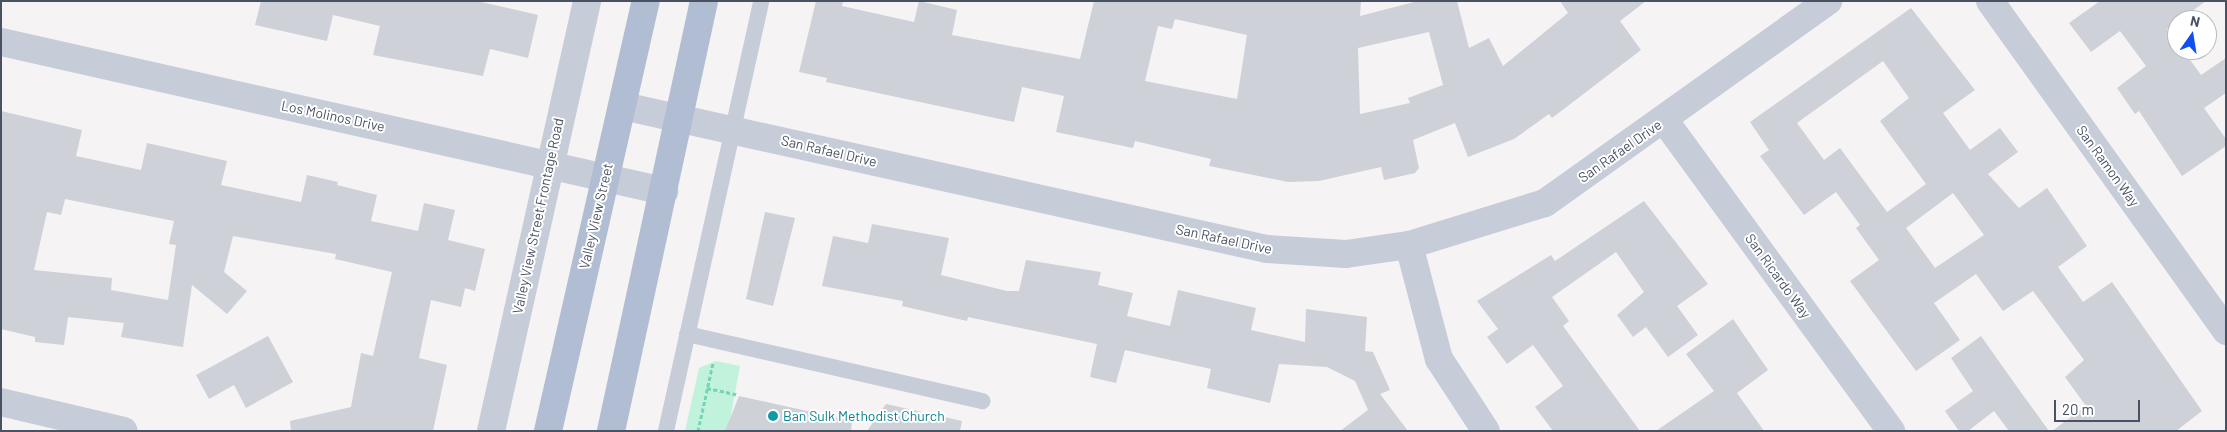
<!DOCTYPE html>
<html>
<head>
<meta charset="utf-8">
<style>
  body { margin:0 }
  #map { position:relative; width:2227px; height:432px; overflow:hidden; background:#f5f3f3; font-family:Barlow,sans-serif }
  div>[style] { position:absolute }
  .green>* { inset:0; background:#c1f3dc }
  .building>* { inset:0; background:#cfd1d8 }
  .path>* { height:3px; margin-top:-1.5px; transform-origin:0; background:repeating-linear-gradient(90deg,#76d4b4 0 4px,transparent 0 6.5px) }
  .service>* { height:16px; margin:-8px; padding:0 8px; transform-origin:8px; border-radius:8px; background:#c6ccd8 }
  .minor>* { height:28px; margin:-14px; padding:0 14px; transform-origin:14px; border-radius:14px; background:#c6ccd8 }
  .primary>* { height:28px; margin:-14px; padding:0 14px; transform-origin:14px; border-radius:14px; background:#b1bdd2 }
  .dots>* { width:14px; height:14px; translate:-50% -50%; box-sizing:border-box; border:2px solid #fff; border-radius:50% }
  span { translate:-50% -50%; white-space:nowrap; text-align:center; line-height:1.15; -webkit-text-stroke:4px #fff; paint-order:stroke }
  .street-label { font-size:14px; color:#495262 }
  .culture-label { font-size:14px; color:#0d838f }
  .left { translate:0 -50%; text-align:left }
  .frame { position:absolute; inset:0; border:2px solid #495262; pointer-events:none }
  .north { position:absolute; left:2167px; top:10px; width:50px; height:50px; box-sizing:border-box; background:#fff; border:1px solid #b6bac0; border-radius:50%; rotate:13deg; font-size:14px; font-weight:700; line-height:20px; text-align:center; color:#495262 }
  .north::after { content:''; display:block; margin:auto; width:18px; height:22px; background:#104ff1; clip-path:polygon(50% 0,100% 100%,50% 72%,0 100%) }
  .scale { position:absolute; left:2054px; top:400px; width:86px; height:22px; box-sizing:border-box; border:2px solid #495262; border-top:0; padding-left:6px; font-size:15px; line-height:18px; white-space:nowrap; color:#495262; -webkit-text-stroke:4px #fff; paint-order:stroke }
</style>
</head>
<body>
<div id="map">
  <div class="green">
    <div style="clip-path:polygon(716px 361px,740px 366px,728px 431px,685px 431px,699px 368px)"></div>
  </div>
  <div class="building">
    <div style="clip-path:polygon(261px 1px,477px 1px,538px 15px,528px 58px,490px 49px,483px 76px,373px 55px,380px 26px,333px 15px,327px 41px,255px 25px)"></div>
    <div style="clip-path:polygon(evenodd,816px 1px,843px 1px,842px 6px,914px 22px,919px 1px,957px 10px,952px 35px,1080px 59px,1094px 1px,1361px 1px,1360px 16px,1418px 1px,1457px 1px,1469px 48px,1489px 38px,1503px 66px,1568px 13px,1560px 1px,1646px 1px,1620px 21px,1641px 50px,1552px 118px,1549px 114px,1514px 139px,1468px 157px,1455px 123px,1413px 140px,1419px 168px,1415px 173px,1384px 180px,1381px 167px,1319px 181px,1288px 182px,1209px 166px,1211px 159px,1135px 141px,1133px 148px,1056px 132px,1064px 96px,1022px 87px,1014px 122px,826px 82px,827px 78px,799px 72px,816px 1px,1175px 19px,1247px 35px,1237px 99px,1145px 81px,1158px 26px,1172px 29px,1175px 19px,816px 1px,1429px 32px,1443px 85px,1408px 98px,1410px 103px,1360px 114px,1358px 48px,1429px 32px)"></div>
    <div style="clip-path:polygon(2100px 1px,2206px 1px,2167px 29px,2177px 50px,2183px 50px,2201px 75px,2226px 58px,2226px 93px,2204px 108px,2226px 139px,2226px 146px,2182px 176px,2139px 111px,2135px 114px,2117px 88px,2146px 66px,2120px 31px,2091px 52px,2069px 23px)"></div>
    <div style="clip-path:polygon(evenodd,1911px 8px,1975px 90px,1943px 113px,1970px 150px,2000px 128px,2018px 152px,1988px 174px,2019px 208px,2047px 188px,2087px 246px,2058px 267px,2083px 302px,2112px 282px,2202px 411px,2176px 431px,2052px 431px,2086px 406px,2065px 377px,2084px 360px,2033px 291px,2003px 311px,1976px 274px,1934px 303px,1960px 340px,1916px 371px,1850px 281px,1879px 260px,1856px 228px,1860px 225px,1836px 192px,1804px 215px,1760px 156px,1769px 150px,1750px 122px,1911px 8px,1883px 61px,1909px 98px,1880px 121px,1926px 184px,1887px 212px,1840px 148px,1824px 160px,1797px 123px,1883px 61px,1911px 8px,1953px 193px,1984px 235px,1935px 268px,1906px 228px,1953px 193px)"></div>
    <div style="clip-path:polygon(evenodd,1px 111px,82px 130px,76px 156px,141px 170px,147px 143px,227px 161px,221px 185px,301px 202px,307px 175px,338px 182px,337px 185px,377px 195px,371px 221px,418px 231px,424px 203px,455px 210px,448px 240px,485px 249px,475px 291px,465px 288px,461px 307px,431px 300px,419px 358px,447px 365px,433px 431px,291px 431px,290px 421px,351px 407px,361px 353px,373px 356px,392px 272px,335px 259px,336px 254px,233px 236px,224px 272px,247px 291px,227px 314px,192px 285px,183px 347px,121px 337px,124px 323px,68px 317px,64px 345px,35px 342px,35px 337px,1px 329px,1px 111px,65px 199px,174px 221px,169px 244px,176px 245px,168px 300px,111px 290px,112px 278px,34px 270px,47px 212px,61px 215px,65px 199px)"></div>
    <div style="clip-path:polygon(1644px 201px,1708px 284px,1677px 306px,1698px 335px,1668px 357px,1646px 327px,1633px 337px,1617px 315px,1644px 292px,1616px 252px,1552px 297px,1569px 321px,1563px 326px,1640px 431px,1553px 431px,1535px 407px,1563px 386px,1533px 345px,1507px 364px,1487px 337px,1498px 329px,1477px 301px,1551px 255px,1555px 261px)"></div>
    <div style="clip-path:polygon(765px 212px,795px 218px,773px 306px,746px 299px)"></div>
    <div style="clip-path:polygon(872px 224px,949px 238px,941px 275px,1007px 291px,1019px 291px,1026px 260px,1101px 272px,1098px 285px,1133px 293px,1127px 316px,1170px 326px,1178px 290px,1256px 308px,1251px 330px,1305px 342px,1306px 309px,1367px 317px,1365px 351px,1373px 352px,1390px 390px,1380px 394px,1408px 431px,1340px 431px,1368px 410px,1355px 381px,1327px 367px,1279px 364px,1270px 403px,1207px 388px,1211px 369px,1125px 350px,1116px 383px,1090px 377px,1097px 344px,968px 317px,967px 321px,902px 306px,903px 301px,822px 286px,833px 236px,868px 243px)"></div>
    <div style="clip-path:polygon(1733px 319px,1768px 370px,1737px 393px,1764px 431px,1656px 431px,1714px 391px,1686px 354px)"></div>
    <div style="clip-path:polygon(268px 336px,293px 382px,246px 408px,234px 385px,209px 399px,196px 375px)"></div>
    <div style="clip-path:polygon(1981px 336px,2020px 391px,2049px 431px,2009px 431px,1994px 411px,1968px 431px,1959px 431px,1945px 411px,1973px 391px,1951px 358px)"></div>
    <div style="clip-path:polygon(739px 396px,852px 421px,851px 431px,725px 431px)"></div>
    <div style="clip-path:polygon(886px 404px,962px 421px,960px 431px,867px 431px)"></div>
  </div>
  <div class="path">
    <div style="left:707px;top:388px;width:30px;rotate:12deg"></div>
    <div style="left:698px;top:431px;width:70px;rotate:-77.6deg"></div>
  </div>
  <div class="service">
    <div style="left:687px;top:334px;width:303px;rotate:12.8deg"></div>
    <div style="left:666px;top:431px;width:440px;rotate:-77.5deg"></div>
  </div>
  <div class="minor">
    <div style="left:1990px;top:1px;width:406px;rotate:54.4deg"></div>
    <div style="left:1px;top:42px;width:680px;rotate:12.67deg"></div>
    <div style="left:623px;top:106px;width:660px;rotate:12.52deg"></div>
    <div style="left:1267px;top:249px;width:79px;rotate:3.6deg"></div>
    <div style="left:1346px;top:254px;width:64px;rotate:-8.1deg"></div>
    <div style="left:1409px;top:245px;width:142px;rotate:-17.2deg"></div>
    <div style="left:1545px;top:203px;width:348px;rotate:-35.5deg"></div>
    <div style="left:1665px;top:121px;width:384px;rotate:53.9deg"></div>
    <div style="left:1409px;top:245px;width:118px;rotate:75.3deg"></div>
    <div style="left:1439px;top:359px;width:86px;rotate:56.9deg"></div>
    <div style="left:1px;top:402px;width:126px;rotate:13.3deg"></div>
    <div style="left:491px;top:431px;width:441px;rotate:-77.4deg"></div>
  </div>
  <div class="primary">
    <div style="left:548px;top:431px;width:441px;rotate:-77.2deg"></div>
    <div style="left:611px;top:431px;width:440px;rotate:-77.8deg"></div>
  </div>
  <div class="dots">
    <div style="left:773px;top:416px;background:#0f9aa8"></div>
  </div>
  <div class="street-label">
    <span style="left:333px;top:116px;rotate:12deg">Los Molinos Drive</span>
    <span style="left:829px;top:151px;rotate:13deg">San Rafael Drive</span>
    <span style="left:1620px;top:151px;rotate:-35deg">San Rafael Drive</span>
    <span style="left:2108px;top:166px;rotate:54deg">San Ramon Way</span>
    <span style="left:538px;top:216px;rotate:-78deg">Valley View Street Frontage Road</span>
    <span style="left:596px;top:216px;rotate:-77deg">Valley View Street</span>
    <span style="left:1224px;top:239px;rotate:12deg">San Rafael Drive</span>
    <span style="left:1778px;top:276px;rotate:54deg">San Ricardo Way</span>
  </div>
  <div class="culture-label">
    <span class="left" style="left:783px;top:416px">Ban Sulk Methodist Church</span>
  </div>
  <div class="frame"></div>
  <div class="north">N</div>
  <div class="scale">20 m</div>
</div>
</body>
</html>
